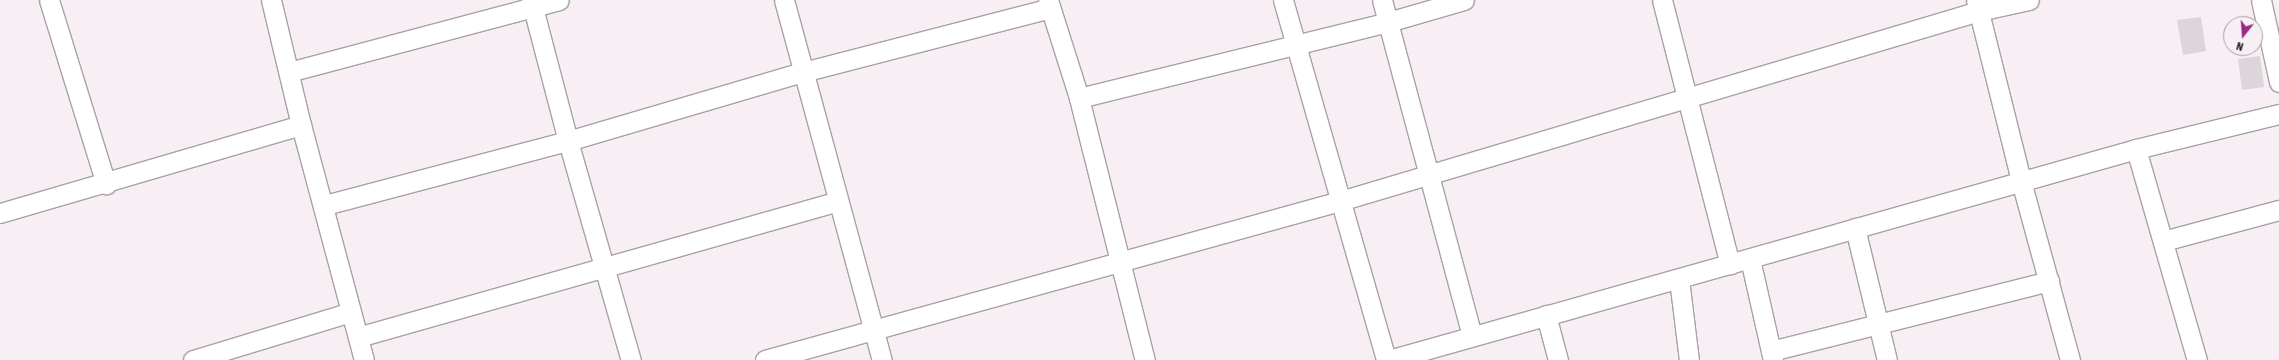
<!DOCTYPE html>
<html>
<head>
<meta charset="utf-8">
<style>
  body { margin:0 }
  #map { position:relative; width:2279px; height:360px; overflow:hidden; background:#f7eff4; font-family:"Asap Condensed",sans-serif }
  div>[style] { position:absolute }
  .building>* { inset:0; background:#dcd5da }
  .roads { filter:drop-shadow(1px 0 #a9a1a6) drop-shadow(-1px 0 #a9a1a6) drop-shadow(0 1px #a9a1a6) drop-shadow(0 -1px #a9a1a6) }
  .street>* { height:19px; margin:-9.5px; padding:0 9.5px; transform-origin:9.5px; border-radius:9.5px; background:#fff }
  span { translate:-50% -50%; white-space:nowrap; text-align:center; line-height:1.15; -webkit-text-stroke:3.5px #f7eff4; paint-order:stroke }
  .north { position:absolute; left:2223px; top:16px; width:40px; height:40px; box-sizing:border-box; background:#f7eff4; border:1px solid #a59fa3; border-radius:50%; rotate:197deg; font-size:11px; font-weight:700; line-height:16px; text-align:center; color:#2a2729 }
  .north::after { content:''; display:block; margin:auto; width:14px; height:18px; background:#992886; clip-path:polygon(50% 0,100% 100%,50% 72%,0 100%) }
</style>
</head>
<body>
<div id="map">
  <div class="building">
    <div style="clip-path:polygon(2201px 17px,2206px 51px,2183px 55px,2177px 20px)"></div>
    <div style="clip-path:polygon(2260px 56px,2264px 87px,2242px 90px,2238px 59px)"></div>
  </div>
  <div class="roads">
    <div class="street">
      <div style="left:49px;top:0;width:193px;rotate:72.8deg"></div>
      <div style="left:271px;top:0;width:129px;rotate:76.5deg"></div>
      <div style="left:301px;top:125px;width:243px;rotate:75deg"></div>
      <div style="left:531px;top:0;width:146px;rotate:75.3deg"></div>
      <div style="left:568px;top:141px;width:228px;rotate:74deg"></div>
      <div style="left:784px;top:0;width:373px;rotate:74.8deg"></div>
      <div style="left:1048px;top:0;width:103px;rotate:72.4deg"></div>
      <div style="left:1079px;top:98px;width:270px;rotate:75.9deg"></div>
      <div style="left:1283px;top:0;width:374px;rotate:74deg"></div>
      <div style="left:1382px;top:0;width:347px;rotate:75deg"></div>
      <div style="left:1662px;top:0;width:273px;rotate:75.6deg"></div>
      <div style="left:1976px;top:0;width:187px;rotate:76deg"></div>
      <div style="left:2021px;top:181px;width:186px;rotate:74.7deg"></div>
      <div style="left:2261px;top:0;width:84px;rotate:77.6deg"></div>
      <div style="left:289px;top:72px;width:279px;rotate:-14.9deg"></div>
      <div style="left:1079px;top:98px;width:318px;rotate:-13.8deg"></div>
      <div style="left:1388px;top:22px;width:79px;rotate:-16.1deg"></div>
      <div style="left:2136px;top:149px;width:220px;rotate:73.9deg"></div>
      <div style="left:325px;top:205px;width:251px;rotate:-14.8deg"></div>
      <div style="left:568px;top:141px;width:245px;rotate:-16.4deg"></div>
      <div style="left:803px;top:72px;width:255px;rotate:-14.5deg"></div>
      <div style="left:0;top:213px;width:314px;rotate:-16.3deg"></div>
      <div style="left:1855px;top:228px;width:136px;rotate:76.4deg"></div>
      <div style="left:2163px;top:241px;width:120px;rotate:-15deg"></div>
      <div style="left:1750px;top:259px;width:104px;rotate:77.2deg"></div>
      <div style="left:1679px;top:279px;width:82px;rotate:83deg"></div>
      <div style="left:1546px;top:315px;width:47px;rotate:75.1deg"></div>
      <div style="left:358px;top:337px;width:499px;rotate:-15.8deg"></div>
      <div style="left:1771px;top:351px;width:287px;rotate:-14.1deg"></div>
      <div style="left:193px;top:360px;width:165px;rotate:-16.9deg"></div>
      <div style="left:765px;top:360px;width:597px;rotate:-15.46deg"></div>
      <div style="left:1340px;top:201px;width:667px;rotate:-16.56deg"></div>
      <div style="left:1979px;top:11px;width:51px;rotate:-12.4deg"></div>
      <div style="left:1389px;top:360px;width:776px;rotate:-15.77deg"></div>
      <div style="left:2136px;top:149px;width:147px;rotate:-13.8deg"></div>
    </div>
  </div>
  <div class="north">N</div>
</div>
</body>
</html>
